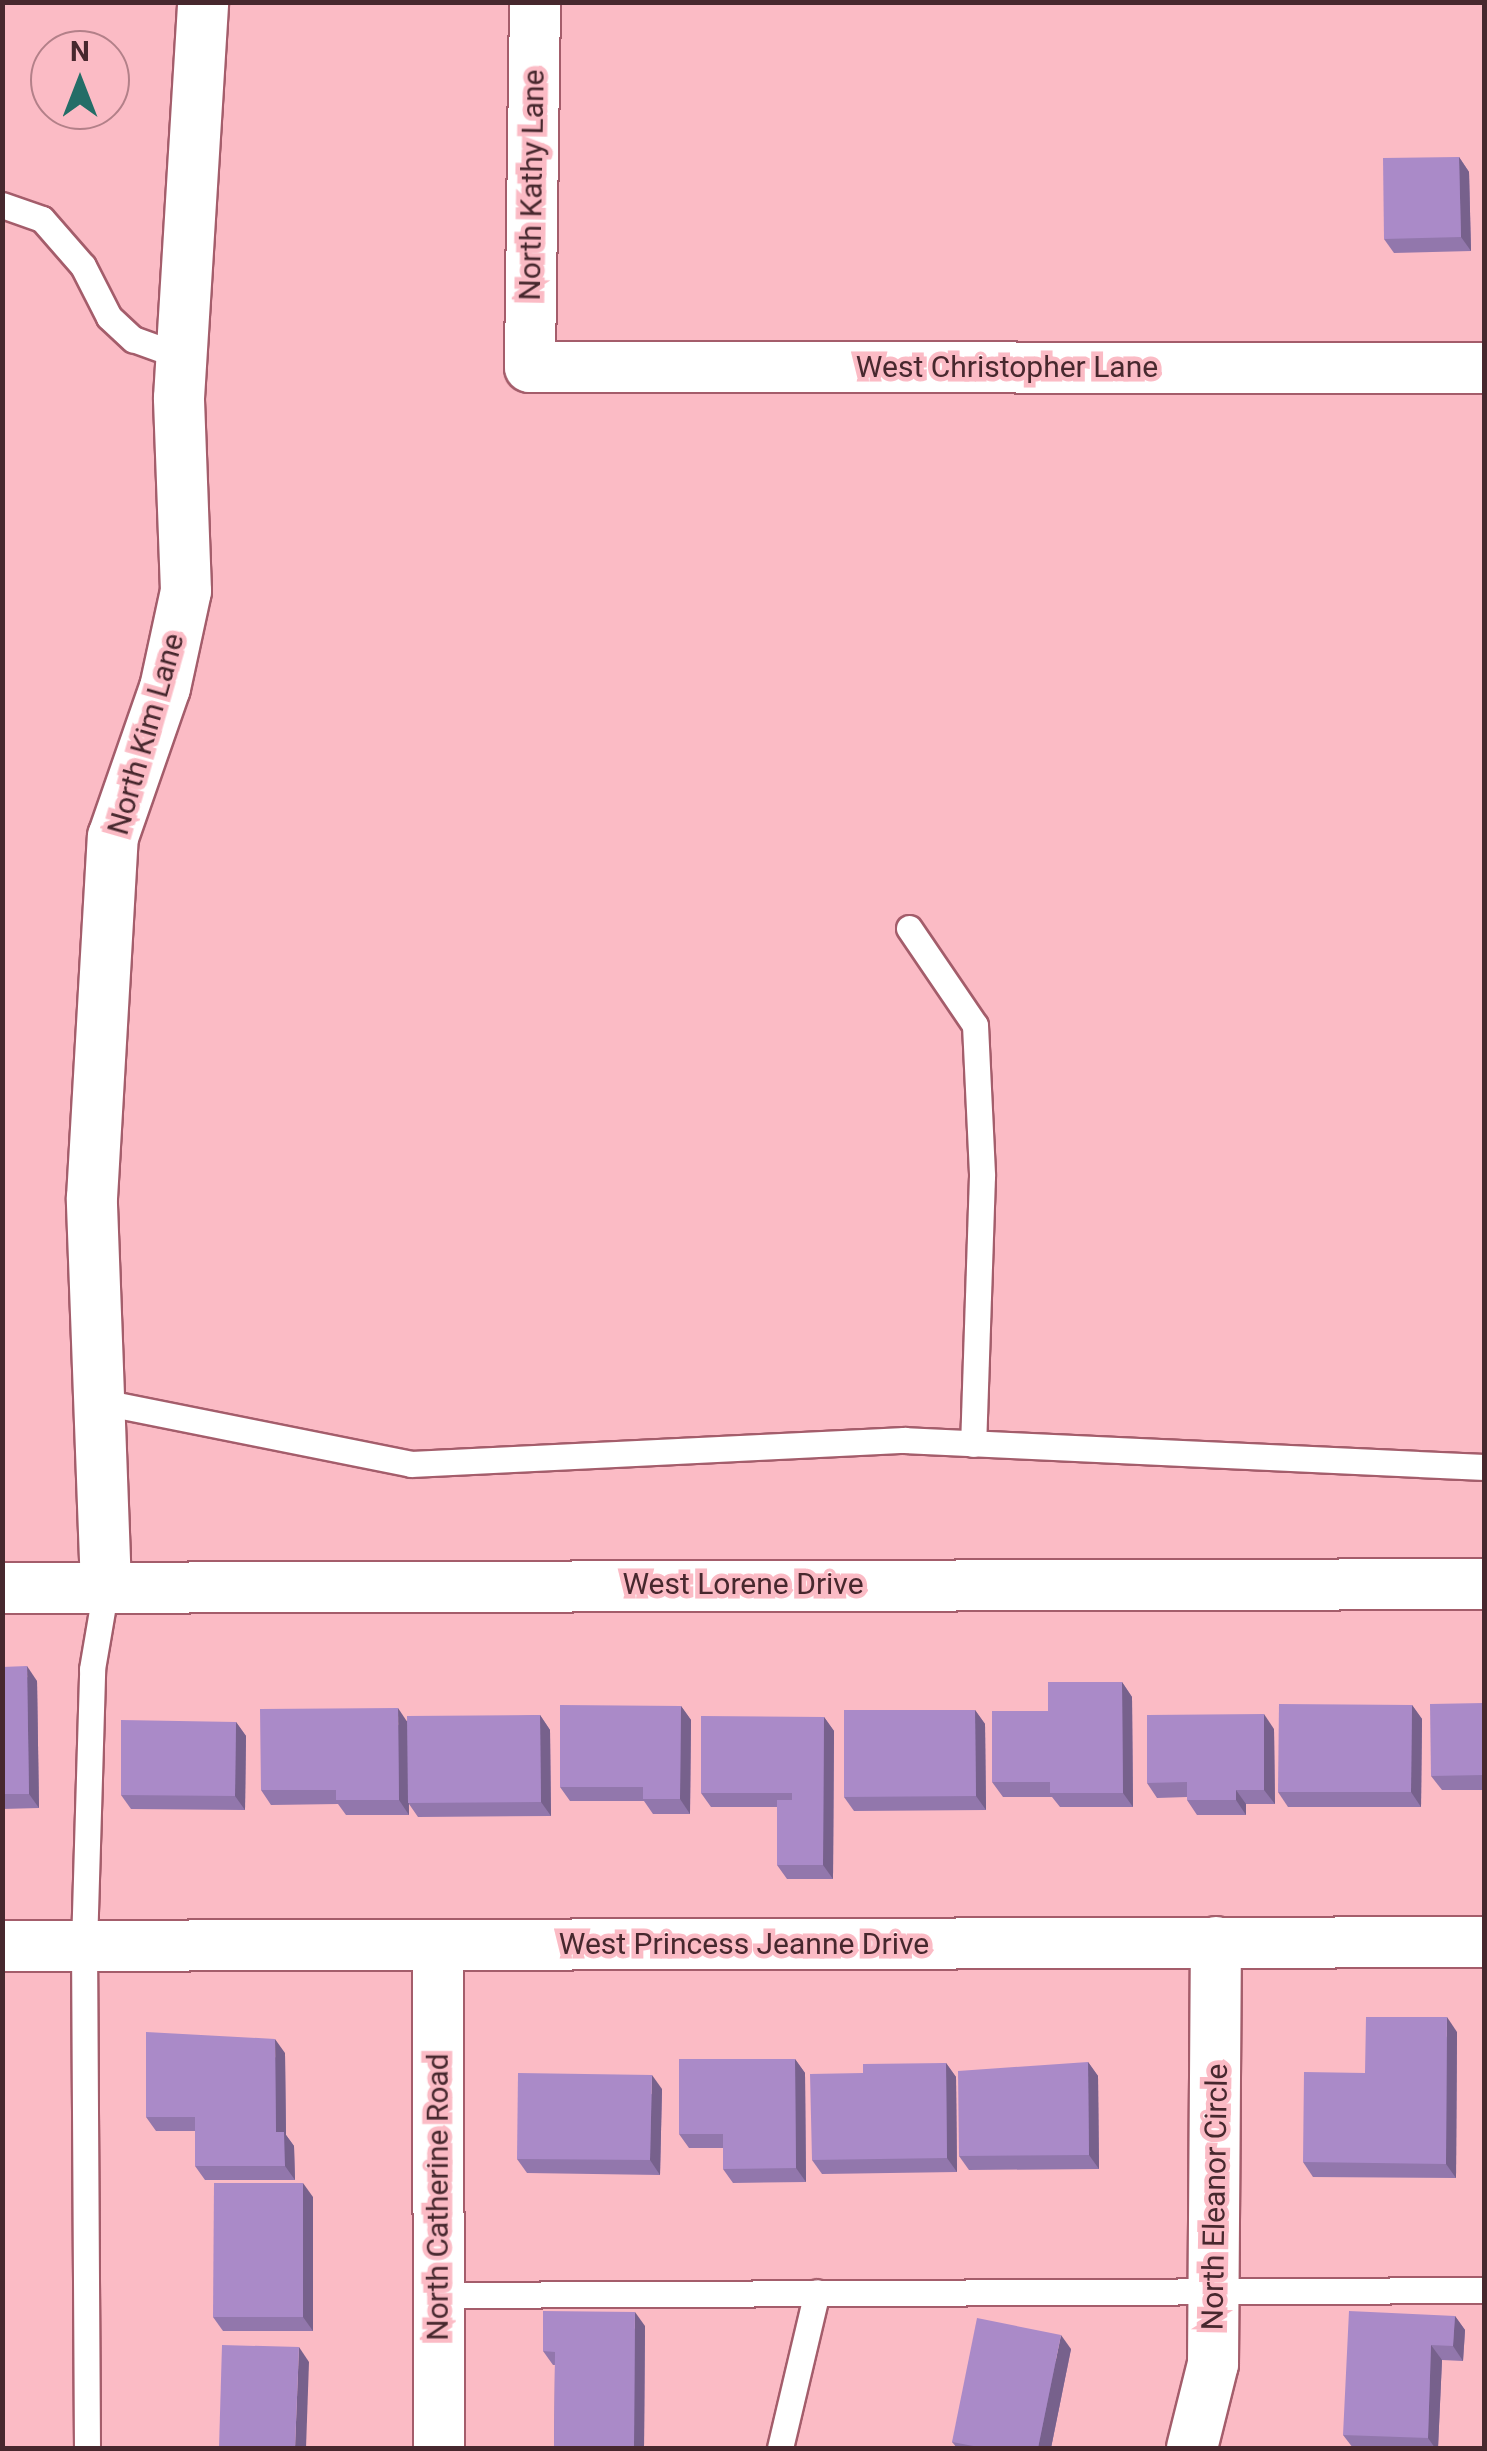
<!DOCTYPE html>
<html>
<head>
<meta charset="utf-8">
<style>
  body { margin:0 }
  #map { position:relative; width:1487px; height:2451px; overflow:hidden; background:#fbbbc5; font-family:Roboto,sans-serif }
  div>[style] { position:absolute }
  .roads { filter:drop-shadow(2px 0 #a45d6b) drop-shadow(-2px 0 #a45d6b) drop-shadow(0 2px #a45d6b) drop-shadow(0 -2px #a45d6b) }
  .service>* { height:25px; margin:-12.5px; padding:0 12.5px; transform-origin:12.5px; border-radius:12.5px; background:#fff }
  .minor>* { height:50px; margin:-25px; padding:0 25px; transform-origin:25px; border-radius:25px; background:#fff }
  .wall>* { inset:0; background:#9277ac }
  .shaded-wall>* { inset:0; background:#77618c }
  .building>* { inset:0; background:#aa8ac8 }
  span { translate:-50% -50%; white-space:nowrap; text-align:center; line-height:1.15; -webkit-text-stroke:9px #fbbbc5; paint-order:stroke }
  .street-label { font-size:30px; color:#47282e }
  .frame { position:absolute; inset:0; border:5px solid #47282e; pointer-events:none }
  .north { position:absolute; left:30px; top:30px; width:100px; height:100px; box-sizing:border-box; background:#fbbbc5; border:2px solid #b38089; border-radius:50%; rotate:0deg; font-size:28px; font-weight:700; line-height:40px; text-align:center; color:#47282e }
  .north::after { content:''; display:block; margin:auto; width:35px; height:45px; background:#236d67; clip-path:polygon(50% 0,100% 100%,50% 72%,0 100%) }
</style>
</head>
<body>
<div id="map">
  <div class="roads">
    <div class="service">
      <div style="left:2px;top:205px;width:42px;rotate:19.3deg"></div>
      <div style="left:42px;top:219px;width:62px;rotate:48.9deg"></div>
      <div style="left:83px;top:266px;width:57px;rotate:63deg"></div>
      <div style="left:109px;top:317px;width:33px;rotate:43deg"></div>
      <div style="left:133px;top:339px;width:53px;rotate:19.8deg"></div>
      <div style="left:909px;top:928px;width:117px;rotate:55.8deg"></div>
      <div style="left:975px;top:1025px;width:151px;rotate:87.3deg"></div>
      <div style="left:982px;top:1176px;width:268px;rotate:91.9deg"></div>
      <div style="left:102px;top:1402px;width:315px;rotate:11.3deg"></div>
      <div style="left:411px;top:1464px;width:494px;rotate:-2.8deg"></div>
      <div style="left:904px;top:1440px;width:581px;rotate:2.67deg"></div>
      <div style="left:437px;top:2295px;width:1047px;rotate:-0.27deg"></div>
      <div style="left:87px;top:2448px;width:502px;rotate:-90.34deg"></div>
      <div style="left:84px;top:1946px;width:277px;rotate:-88.3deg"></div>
      <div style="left:92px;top:1669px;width:83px;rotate:-80.3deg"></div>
      <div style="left:780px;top:2448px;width:160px;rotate:-76.7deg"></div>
    </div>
    <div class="minor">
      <div style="left:535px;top:2px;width:365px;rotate:90.8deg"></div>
      <div style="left:530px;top:367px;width:954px;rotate:0.06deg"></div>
      <div style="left:106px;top:1587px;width:389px;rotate:-92.1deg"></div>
      <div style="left:92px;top:1198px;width:362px;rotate:-86.7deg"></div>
      <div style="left:113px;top:837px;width:158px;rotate:-70.8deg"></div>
      <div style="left:165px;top:688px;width:99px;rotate:-77.8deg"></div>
      <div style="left:186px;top:591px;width:193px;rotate:-92.1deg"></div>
      <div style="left:179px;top:398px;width:397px;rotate:-86.5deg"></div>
      <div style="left:2px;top:1588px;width:1482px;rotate:-0.15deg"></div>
      <div style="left:438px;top:1945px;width:503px;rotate:89.89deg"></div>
      <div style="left:2px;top:1946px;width:1482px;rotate:-0.15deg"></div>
      <div style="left:1192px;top:2448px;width:87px;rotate:-76deg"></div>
      <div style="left:1213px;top:2364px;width:422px;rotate:-89.6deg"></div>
    </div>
  </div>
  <div class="wall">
    <div style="clip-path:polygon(1459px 157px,1469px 172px,1471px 251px,1394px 253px,1384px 239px)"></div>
    <div style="clip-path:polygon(2px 1667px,37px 1681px,39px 1808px,2px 1809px)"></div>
    <div style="clip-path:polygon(1122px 1682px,1132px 1697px,1133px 1807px,1060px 1807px,1052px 1797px,1003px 1797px,992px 1782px,1048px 1711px)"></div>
    <div style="clip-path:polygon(1484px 1703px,1484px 1790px,1442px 1790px,1431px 1776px)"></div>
    <div style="clip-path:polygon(1412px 1705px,1422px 1719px,1421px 1807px,1288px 1807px,1278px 1792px)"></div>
    <div style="clip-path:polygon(681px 1706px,691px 1720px,690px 1814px,653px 1814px,644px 1801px,570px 1801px,560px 1787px)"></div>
    <div style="clip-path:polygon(975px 1710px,985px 1724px,986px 1810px,854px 1811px,844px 1797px)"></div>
    <div style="clip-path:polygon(540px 1715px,550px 1730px,551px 1816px,418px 1817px,409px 1804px,409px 1815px,346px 1815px,338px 1804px,271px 1805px,261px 1790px,407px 1721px)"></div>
    <div style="clip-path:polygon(824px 1717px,834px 1731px,833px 1879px,787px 1879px,777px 1865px,777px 1807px,711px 1807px,701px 1793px)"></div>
    <div style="clip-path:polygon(236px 1722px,246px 1736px,245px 1810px,131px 1809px,121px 1795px)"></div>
    <div style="clip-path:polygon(1274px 1729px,1275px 1804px,1246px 1804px,1246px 1815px,1197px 1815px,1187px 1800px,1187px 1797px,1157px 1798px,1147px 1783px)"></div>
    <div style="clip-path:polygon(1457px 2032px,1456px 2178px,1313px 2177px,1303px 2162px,1365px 2073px)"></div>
    <div style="clip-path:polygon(285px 2053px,286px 2135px,294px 2146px,295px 2180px,205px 2180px,195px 2166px,195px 2131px,156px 2131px,146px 2117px)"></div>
    <div style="clip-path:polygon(795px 2059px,805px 2073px,806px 2182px,733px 2183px,723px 2169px,723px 2148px,689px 2148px,679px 2134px)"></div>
    <div style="clip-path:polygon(1088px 2062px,1098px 2076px,1099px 2169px,969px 2170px,959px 2156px)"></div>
    <div style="clip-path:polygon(946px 2063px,956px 2077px,957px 2172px,822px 2174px,812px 2160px,863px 2073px)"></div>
    <div style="clip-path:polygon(662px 2089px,660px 2175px,527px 2173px,517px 2159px)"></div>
    <div style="clip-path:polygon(313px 2197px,313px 2331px,223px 2331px,213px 2317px)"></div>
    <div style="clip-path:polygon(1455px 2316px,1465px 2330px,1463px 2361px,1442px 2360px,1438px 2448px,1353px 2448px,1343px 2435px)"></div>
    <div style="clip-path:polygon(645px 2326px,644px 2448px,556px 2448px,554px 2446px,555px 2365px,553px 2365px,543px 2351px)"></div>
    <div style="clip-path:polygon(1071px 2349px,1051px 2448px,957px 2448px,952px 2442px)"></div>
  </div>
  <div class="shaded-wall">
    <div style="clip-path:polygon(1459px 157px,1469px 172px,1471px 251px,1461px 237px)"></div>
    <div style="clip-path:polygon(27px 1666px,37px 1681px,39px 1808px,29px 1794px)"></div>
    <div style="clip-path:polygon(1122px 1682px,1132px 1697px,1133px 1807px,1123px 1793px)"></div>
    <div style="clip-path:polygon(1412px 1705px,1422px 1719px,1421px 1807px,1411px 1792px)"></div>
    <div style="clip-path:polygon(681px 1706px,691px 1720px,690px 1814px,680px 1799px)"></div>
    <div style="clip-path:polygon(398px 1708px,408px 1723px,409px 1815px,399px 1800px)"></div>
    <div style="clip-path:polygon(975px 1710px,985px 1724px,986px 1810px,976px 1796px)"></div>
    <div style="clip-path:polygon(1264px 1714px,1274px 1729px,1275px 1804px,1264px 1790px)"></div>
    <div style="clip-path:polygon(540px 1715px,550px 1730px,551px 1816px,541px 1802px)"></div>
    <div style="clip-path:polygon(824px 1717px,834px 1731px,833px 1879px,823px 1865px)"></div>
    <div style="clip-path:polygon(236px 1722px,246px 1736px,245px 1810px,235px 1796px)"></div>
    <div style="clip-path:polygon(1236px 1790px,1246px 1804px,1246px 1815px,1236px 1800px)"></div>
    <div style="clip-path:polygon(1447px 2017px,1457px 2032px,1456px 2178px,1446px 2164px)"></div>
    <div style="clip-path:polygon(275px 2039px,285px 2053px,286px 2135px,294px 2146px,295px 2180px,285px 2166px,276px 2132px)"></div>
    <div style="clip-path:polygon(795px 2059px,805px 2073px,806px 2182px,796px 2168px)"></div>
    <div style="clip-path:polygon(1088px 2062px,1098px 2076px,1099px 2169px,1089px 2155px)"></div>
    <div style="clip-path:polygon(946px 2063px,956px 2077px,957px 2172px,947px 2158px)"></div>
    <div style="clip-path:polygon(652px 2075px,662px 2089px,660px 2175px,650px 2160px)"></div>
    <div style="clip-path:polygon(303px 2183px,313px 2197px,313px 2331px,303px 2317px)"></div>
    <div style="clip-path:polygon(635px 2312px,645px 2326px,644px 2448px,635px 2448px,634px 2446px)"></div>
    <div style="clip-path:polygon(1455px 2316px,1465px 2330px,1463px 2361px,1453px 2346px)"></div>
    <div style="clip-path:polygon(1061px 2335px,1071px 2349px,1051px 2448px,1038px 2448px)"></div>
    <div style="clip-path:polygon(1431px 2345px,1442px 2360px,1438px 2448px,1435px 2448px,1428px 2438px)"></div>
    <div style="clip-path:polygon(299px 2347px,309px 2362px,306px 2448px,295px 2448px)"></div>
  </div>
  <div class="building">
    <div style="clip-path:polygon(1459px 157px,1461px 237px,1384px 239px,1383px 158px)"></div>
    <div style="clip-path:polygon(27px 1666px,29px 1794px,2px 1794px,2px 1667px)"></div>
    <div style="clip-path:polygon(1048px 1682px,1122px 1682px,1123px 1793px,1050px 1793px,1050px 1782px,992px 1782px,992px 1711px,1048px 1711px)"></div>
    <div style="clip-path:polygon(1484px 1703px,1484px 1775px,1431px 1776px,1430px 1704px)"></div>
    <div style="clip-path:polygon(1279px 1704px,1412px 1705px,1411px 1792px,1278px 1792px)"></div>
    <div style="clip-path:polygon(560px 1705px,681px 1706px,680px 1799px,643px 1799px,643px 1787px,560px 1787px)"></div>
    <div style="clip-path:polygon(398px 1708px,399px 1800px,336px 1800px,336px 1790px,261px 1790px,260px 1709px)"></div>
    <div style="clip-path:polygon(844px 1710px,975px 1710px,976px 1796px,844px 1797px)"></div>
    <div style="clip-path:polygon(1264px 1714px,1264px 1790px,1236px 1790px,1236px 1800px,1187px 1800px,1187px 1782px,1147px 1783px,1147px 1715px)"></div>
    <div style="clip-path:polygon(540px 1715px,541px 1802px,408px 1803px,407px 1716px)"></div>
    <div style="clip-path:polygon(701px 1716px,824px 1717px,823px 1865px,777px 1865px,777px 1800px,792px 1800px,792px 1793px,701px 1793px)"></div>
    <div style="clip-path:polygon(121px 1720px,236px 1722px,235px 1796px,121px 1795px)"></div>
    <div style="clip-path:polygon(1366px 2017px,1447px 2017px,1446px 2164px,1303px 2162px,1304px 2072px,1365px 2073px)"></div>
    <div style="clip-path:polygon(146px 2032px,275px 2039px,276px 2132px,284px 2132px,285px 2166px,195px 2166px,195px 2117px,146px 2117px)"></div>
    <div style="clip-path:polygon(679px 2059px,795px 2059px,796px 2168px,723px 2169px,723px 2134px,679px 2134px)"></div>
    <div style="clip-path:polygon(1088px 2062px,1089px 2155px,959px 2156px,958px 2071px)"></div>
    <div style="clip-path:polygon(946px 2063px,947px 2158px,812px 2160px,810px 2074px,863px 2073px,863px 2064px)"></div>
    <div style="clip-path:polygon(518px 2073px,652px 2075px,650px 2160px,517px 2159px)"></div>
    <div style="clip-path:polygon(214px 2183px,303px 2183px,303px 2317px,213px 2317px)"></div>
    <div style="clip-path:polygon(543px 2311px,635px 2312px,634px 2446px,554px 2446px,555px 2352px,543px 2351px)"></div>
    <div style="clip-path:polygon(1349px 2311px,1455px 2316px,1453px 2346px,1431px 2345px,1428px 2438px,1343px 2435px)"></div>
    <div style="clip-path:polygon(977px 2318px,1061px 2335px,1038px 2448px,984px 2448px,952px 2442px)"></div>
    <div style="clip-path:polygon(222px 2345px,299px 2347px,295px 2448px,219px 2448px)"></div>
  </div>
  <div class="street-label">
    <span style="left:532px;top:185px;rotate:-89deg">North Kathy Lane</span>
    <span style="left:1007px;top:367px">West Christopher Lane</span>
    <span style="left:146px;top:734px;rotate:-74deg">North Kim Lane</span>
    <span style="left:743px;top:1584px">West Lorene Drive</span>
    <span style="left:744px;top:1944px">West Princess Jeanne Drive</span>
    <span style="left:438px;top:2197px;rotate:-90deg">North Catherine Road</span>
    <span style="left:1215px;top:2197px;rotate:-89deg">North Eleanor Circle</span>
  </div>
  <div class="frame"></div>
  <div class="north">N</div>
</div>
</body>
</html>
